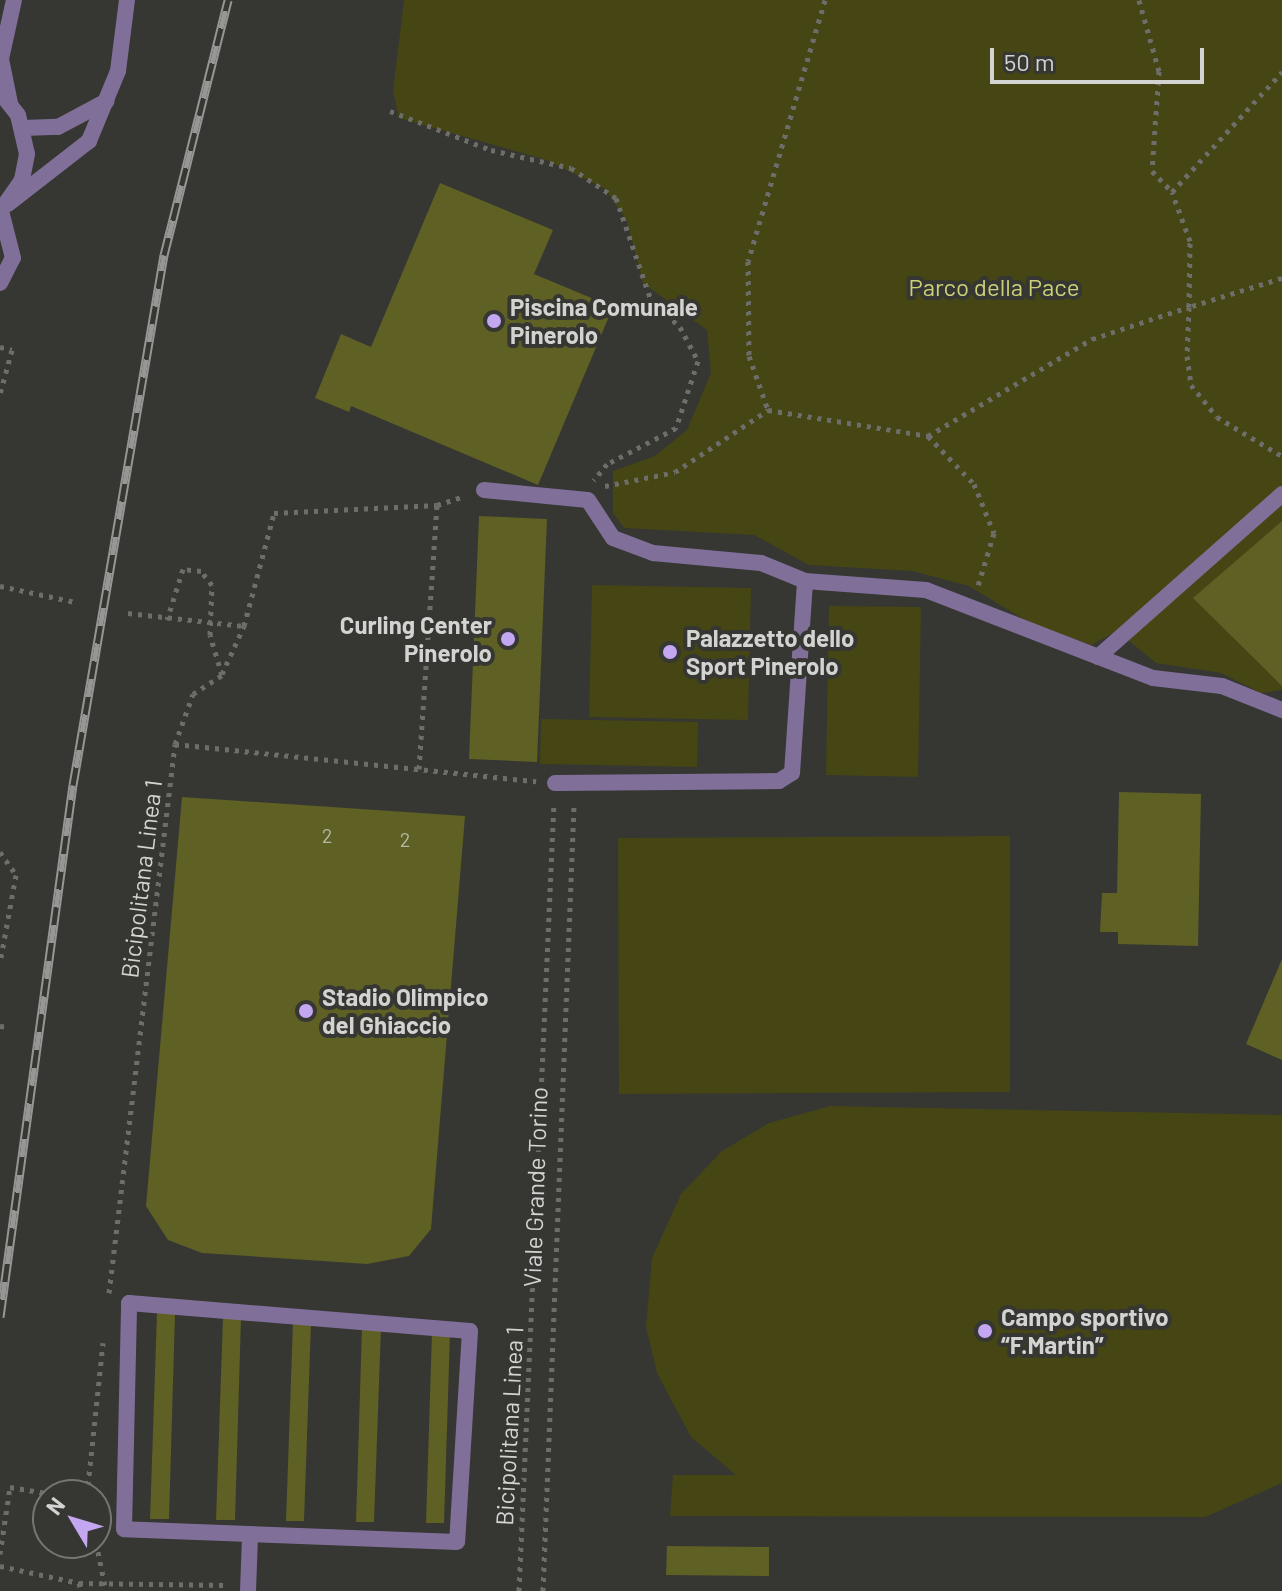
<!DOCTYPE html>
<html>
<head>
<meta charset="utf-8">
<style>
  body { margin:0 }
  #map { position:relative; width:1282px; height:1591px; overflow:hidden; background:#363633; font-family:Barlow,sans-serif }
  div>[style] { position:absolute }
  .green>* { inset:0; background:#454614 }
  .building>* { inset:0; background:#5e6024 }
  .path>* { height:5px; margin-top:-2.5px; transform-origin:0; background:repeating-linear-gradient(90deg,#6d6d6a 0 4px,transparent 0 10px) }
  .service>* { height:16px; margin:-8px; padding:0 8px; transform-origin:8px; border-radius:8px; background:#807099 }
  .minor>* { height:16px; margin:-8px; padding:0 8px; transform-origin:8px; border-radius:8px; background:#807099 }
  .tertiary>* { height:16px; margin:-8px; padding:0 8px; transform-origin:8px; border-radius:8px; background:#807099 }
  .rail>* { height:9px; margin-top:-4.5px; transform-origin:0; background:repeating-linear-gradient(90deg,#363633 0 18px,#969694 0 36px); box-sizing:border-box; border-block:2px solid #969694 }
  .dots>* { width:22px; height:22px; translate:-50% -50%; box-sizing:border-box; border:4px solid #363633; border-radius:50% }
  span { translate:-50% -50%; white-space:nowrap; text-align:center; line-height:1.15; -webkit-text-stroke:8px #363633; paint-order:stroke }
  .number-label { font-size:20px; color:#b6b6a6 }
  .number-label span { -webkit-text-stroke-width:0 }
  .park-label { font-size:24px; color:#ccd178 }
  .poi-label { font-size:24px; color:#d3d3d1; font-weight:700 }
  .left { translate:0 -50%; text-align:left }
  .right { translate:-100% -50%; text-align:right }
  .street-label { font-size:24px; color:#d3d3d1 }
  .north { position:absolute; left:32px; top:1479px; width:80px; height:80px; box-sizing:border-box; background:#363633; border:2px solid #757572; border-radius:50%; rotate:308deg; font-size:22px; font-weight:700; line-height:32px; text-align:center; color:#d3d3d1 }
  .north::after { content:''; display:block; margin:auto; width:28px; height:36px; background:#c4a7f1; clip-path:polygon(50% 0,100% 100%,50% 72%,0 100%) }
  .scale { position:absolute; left:990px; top:48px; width:214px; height:36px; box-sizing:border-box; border:4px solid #d3d3d1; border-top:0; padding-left:10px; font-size:24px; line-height:28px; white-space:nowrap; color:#d3d3d1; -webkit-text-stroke:6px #363633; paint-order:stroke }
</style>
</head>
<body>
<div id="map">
  <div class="green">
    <div style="clip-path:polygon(404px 0,1282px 0,1282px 690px,1261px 693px,1221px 673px,1156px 663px,1117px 631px,1091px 645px,1030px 623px,969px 586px,912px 571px,809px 565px,754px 535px,624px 528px,613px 513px,613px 471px,655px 456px,687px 430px,711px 373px,707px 330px,643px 283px,627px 221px,605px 189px,547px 160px,399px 118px,393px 91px)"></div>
    <div style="clip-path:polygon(592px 585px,751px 588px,748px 720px,589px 717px)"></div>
    <div style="clip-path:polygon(829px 606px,921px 607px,918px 777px,826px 775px)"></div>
    <div style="clip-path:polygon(541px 719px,698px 722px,697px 767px,540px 764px)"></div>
    <div style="clip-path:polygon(1010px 836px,1010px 1092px,619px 1094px,618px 838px)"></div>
    <div style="clip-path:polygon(830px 1106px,1282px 1115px,1282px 1483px,1205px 1517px,670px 1516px,673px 1475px,736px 1475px,691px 1437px,657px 1373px,646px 1327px,652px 1258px,681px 1194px,722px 1151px,769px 1123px)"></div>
  </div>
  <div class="building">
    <div style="clip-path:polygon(440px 183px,553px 230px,534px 274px,613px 307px,538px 485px,351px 406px,349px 412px,315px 398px,341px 334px,371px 347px)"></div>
    <div style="clip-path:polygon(479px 516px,547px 519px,537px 762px,469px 759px)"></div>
    <div style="clip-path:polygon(1282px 521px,1282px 686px,1193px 598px)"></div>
    <div style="clip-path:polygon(1119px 792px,1201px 794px,1198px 946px,1118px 944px,1118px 932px,1100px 932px,1102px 893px,1117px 893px)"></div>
    <div style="clip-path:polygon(182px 797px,465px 816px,431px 1229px,409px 1256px,367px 1264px,202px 1253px,168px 1240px,146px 1206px)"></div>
    <div style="clip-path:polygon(1282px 959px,1282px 1060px,1246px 1044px)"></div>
    <div style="clip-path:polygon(157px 1313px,175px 1314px,169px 1519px,150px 1519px)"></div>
    <div style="clip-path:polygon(223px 1317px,241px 1318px,235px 1520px,216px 1520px)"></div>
    <div style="clip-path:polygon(293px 1322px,311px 1323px,304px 1521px,286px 1521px)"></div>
    <div style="clip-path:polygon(362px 1327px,381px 1328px,374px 1522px,356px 1522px)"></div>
    <div style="clip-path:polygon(432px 1332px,450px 1333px,444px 1523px,426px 1523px)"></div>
    <div style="clip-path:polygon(667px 1546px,769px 1547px,769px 1576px,666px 1575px)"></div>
  </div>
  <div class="path">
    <div style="left:825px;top:0;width:272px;rotate:106.4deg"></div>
    <div style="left:748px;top:261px;width:95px;rotate:89.4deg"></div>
    <div style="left:749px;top:356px;width:57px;rotate:70.6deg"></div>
    <div style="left:768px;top:410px;width:162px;rotate:9.2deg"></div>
    <div style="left:928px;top:436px;width:191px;rotate:-30.6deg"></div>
    <div style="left:1092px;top:339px;width:102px;rotate:-18.3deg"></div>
    <div style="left:1189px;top:307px;width:66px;rotate:-89.1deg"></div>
    <div style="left:1190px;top:241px;width:52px;rotate:-110.2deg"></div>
    <div style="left:1172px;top:192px;width:163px;rotate:-47.5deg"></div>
    <div style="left:1139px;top:0;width:74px;rotate:74.3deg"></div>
    <div style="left:1159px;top:71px;width:100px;rotate:94deg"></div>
    <div style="left:1152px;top:171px;width:29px;rotate:46deg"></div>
    <div style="left:390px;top:111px;width:108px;rotate:21.1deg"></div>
    <div style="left:491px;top:150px;width:82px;rotate:12.7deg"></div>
    <div style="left:571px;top:168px;width:54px;rotate:33.7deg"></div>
    <div style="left:616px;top:198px;width:108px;rotate:71.1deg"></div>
    <div style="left:651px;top:300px;width:40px;rotate:43deg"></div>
    <div style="left:680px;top:327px;width:38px;rotate:62deg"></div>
    <div style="left:698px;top:361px;width:71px;rotate:108.2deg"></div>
    <div style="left:676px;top:428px;width:78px;rotate:152.4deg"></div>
    <div style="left:607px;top:464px;width:21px;rotate:129deg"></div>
    <div style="left:1282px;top:278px;width:97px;rotate:162.7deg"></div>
    <div style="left:1189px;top:307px;width:49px;rotate:92.3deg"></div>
    <div style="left:1187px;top:356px;width:29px;rotate:82deg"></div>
    <div style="left:1191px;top:385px;width:41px;rotate:50.9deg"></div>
    <div style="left:1217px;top:417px;width:76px;rotate:31deg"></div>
    <div style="left:0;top:347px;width:12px;rotate:14deg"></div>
    <div style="left:12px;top:350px;width:46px;rotate:105.3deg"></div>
    <div style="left:928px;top:436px;width:66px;rotate:46.2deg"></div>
    <div style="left:974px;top:484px;width:53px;rotate:67.8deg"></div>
    <div style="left:994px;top:533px;width:59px;rotate:106.9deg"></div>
    <div style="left:605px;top:486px;width:71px;rotate:-11.3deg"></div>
    <div style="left:675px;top:472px;width:112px;rotate:-33.7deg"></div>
    <div style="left:0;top:586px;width:77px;rotate:12deg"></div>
    <div style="left:128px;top:613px;width:117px;rotate:6.4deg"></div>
    <div style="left:222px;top:674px;width:53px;rotate:-65.4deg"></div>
    <div style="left:244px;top:626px;width:117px;rotate:-75.1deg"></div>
    <div style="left:274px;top:513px;width:163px;rotate:-2.8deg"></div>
    <div style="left:437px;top:505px;width:28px;rotate:-18deg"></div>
    <div style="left:175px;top:744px;width:363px;rotate:5.9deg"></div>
    <div style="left:419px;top:769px;width:265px;rotate:-86.1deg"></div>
    <div style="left:0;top:852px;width:28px;rotate:55deg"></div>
    <div style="left:16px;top:875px;width:89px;rotate:100.3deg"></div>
    <div style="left:0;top:1026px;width:10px;rotate:6deg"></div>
    <div style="left:109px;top:1293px;width:553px;rotate:-83.14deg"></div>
    <div style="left:175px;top:744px;width:53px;rotate:-70.2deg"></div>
    <div style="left:193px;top:694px;width:35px;rotate:-33deg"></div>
    <div style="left:222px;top:675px;width:42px;rotate:-106.7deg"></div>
    <div style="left:210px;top:635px;width:50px;rotate:-87.7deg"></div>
    <div style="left:212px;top:585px;width:18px;rotate:-128deg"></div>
    <div style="left:201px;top:571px;width:18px;rotate:-174deg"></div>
    <div style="left:183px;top:569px;width:53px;rotate:107.4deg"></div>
    <div style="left:87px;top:1495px;width:153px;rotate:-84deg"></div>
    <div style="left:96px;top:1542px;width:50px;rotate:78.5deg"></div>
    <div style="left:0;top:1554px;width:68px;rotate:-81.5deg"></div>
    <div style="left:10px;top:1487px;width:49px;rotate:9.5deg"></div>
    <div style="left:0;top:1566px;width:81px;rotate:12.1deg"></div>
    <div style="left:79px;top:1583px;width:149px;rotate:0.8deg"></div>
    <div style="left:79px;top:1583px;width:8px;rotate:76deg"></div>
    <div style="left:519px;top:1591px;width:790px;rotate:-87.46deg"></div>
    <div style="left:543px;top:1591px;width:787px;rotate:-87.74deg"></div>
  </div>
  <div class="service">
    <div style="left:1098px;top:657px;width:246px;rotate:-41.5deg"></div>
    <div style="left:129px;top:1303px;width:342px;rotate:4.7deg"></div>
    <div style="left:470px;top:1331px;width:211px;rotate:93.5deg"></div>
    <div style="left:457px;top:1542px;width:333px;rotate:-177.8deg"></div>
    <div style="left:124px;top:1529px;width:226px;rotate:-88.7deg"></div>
    <div style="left:248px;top:1591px;width:55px;rotate:-87.9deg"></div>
  </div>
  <div class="minor">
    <div style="left:0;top:283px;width:28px;rotate:-63deg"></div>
    <div style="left:13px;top:258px;width:49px;rotate:-104.3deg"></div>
    <div style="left:484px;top:490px;width:104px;rotate:5.5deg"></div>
    <div style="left:588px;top:500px;width:45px;rotate:56.7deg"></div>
    <div style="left:613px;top:538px;width:43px;rotate:20.6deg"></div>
    <div style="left:653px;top:553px;width:108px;rotate:5.3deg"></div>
    <div style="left:761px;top:563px;width:48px;rotate:22.2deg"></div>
    <div style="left:805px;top:581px;width:121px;rotate:4.3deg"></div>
    <div style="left:926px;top:590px;width:243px;rotate:21.2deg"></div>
    <div style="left:1153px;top:678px;width:69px;rotate:6.6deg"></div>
    <div style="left:1222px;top:686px;width:65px;rotate:21.8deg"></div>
    <div style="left:555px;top:783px;width:224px;rotate:-0.5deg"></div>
    <div style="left:779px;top:781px;width:15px;rotate:-32deg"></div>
    <div style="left:792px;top:773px;width:192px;rotate:-86.1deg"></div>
  </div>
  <div class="tertiary">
    <div style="left:0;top:92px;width:29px;rotate:52deg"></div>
    <div style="left:18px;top:115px;width:40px;rotate:77deg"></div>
    <div style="left:27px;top:154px;width:26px;rotate:101deg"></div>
    <div style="left:22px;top:180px;width:39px;rotate:125deg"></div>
    <div style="left:10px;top:103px;width:45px;rotate:-101.6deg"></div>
    <div style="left:1px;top:59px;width:60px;rotate:-77.6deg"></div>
    <div style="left:23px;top:128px;width:35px;rotate:-2deg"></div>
    <div style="left:58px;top:127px;width:55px;rotate:-28deg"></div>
    <div style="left:8px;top:204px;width:103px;rotate:-37.9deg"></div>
    <div style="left:89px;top:141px;width:76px;rotate:-67.5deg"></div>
    <div style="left:118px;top:71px;width:72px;rotate:-82.8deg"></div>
  </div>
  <div class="rail">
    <div style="left:0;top:1317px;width:537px;rotate:-82.19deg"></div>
    <div style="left:73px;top:785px;width:538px;rotate:-80.26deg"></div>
    <div style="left:164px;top:255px;width:263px;rotate:-75.9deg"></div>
  </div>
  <div class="dots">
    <div style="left:494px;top:321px;background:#c4a7f1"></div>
    <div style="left:508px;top:639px;background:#c4a7f1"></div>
    <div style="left:670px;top:652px;background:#c4a7f1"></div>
    <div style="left:306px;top:1011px;background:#c4a7f1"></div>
    <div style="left:985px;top:1331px;background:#c4a7f1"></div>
  </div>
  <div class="number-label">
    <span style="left:327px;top:835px">2</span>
    <span style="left:405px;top:839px">2</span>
  </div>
  <div class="park-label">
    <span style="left:994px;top:287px">Parco della Pace</span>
  </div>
  <div class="poi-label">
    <span class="left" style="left:510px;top:321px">Piscina Comunale<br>Pinerolo</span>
    <span class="right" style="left:492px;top:639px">Curling Center<br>Pinerolo</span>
    <span class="left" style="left:686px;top:652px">Palazzetto dello<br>Sport Pinerolo</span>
    <span class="left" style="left:322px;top:1011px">Stadio Olimpico<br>del Ghiaccio</span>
    <span class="left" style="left:1001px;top:1331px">Campo sportivo<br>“F.Martin”</span>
  </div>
  <div class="street-label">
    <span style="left:141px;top:879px;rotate:-83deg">Bicipolitana Linea 1</span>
    <span style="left:535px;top:1187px;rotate:-88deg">Viale Grande Torino</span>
    <span style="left:509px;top:1426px;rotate:-87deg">Bicipolitana Linea 1</span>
  </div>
  <div class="north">N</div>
  <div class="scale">50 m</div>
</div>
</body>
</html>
